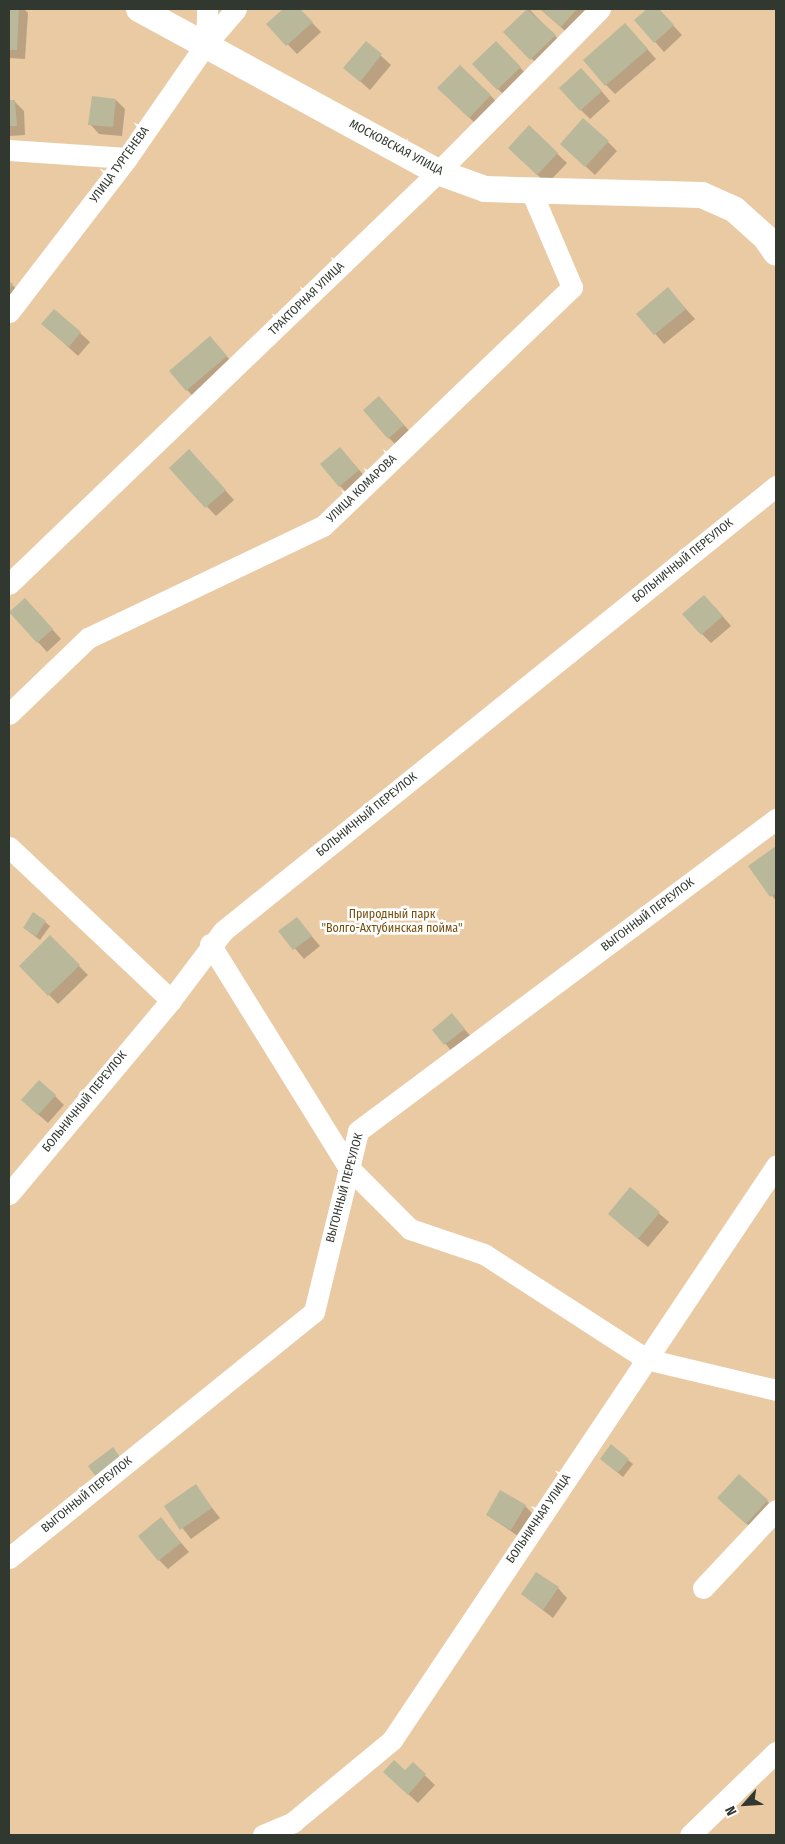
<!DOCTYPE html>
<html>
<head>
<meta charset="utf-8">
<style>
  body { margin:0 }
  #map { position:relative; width:785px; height:1844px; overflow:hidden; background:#d8ebd1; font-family:"Fira Sans Condensed",sans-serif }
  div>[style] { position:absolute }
  .green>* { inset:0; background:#e9caa3 }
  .shadow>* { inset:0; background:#0003 }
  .building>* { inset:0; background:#b9b89b }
  .minor>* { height:21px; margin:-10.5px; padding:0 10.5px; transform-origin:10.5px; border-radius:10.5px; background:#fff }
  .tertiary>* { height:26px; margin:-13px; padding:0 13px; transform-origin:13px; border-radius:13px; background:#fff }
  span { translate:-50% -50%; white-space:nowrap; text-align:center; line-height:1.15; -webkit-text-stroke:5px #fff; paint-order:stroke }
  .street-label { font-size:12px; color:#31382f }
  .park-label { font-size:12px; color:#754e0a }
  .frame { position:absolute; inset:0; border:10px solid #31382f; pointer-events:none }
  .north { position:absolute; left:720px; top:1779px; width:50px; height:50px; -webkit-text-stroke:4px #fff; paint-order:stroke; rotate:244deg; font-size:14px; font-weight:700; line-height:20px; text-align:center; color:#31382f }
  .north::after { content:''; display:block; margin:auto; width:18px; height:22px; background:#31382f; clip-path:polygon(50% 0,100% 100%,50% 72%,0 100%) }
</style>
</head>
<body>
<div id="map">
  <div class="green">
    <div style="clip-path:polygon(9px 9px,776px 9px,776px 1835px,9px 1835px)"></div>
  </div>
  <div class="shadow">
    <div style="clip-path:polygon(9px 9px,24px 9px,28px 13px,25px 59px,9px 58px)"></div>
    <div style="clip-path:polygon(285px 9px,299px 9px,321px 32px,297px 54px,268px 24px)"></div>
    <div style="clip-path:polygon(529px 9px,564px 45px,541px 68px,505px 32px)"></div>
    <div style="clip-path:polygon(540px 9px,584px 9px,589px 15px,571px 36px)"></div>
    <div style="clip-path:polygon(649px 9px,658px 9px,682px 35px,664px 52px,636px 20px)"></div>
    <div style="clip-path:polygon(634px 34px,656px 59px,615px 94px,606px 85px)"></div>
    <div style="clip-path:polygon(366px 42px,391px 65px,370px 90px,345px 68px)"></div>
    <div style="clip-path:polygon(496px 42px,529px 77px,507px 98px,473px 64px)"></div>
    <div style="clip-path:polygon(460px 66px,500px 105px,479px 127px,448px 97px)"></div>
    <div style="clip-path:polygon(591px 79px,610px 101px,590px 119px,581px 110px)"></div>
    <div style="clip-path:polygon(116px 100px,125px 109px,122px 136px,99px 134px,90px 124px)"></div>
    <div style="clip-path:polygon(14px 101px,24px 111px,25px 135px,9px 136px,9px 102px)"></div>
    <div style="clip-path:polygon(529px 127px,567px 163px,547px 184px,509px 148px)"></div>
    <div style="clip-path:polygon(608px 142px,617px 151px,595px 175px,571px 153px)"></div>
    <div style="clip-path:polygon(9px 282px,22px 294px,9px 314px)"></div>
    <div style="clip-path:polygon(668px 289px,695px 319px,664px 344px,638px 314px)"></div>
    <div style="clip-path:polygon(43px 324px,80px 333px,90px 342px,78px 356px)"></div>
    <div style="clip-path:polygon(219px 347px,235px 366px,196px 399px,187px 390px)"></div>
    <div style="clip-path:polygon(388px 407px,412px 434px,398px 447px,389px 438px)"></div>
    <div style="clip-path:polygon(340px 448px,368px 480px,349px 495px,340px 486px)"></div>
    <div style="clip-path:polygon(198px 460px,234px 500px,216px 516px,170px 468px)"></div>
    <div style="clip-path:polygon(714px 606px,731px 626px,711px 643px,702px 634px)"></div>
    <div style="clip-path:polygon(34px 609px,61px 639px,47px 652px,11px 612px)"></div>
    <div style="clip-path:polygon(776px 848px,776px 901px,750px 866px)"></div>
    <div style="clip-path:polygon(297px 919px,320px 946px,304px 959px,280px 931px)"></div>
    <div style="clip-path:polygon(45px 922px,50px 926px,40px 940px,24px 928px)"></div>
    <div style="clip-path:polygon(50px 937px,88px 975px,58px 1004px,21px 966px)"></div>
    <div style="clip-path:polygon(452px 1015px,473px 1039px,454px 1054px,434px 1030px)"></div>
    <div style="clip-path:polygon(55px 1096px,64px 1105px,48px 1123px,32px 1109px)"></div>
    <div style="clip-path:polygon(630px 1189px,669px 1222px,648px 1247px,619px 1223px)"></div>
    <div style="clip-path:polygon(611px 1446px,633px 1464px,623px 1477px,606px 1463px)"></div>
    <div style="clip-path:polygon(195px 1486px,220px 1518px,191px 1539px,166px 1507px)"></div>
    <div style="clip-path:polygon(767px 1501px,776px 1510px,756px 1532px,728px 1507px)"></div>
    <div style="clip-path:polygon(525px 1506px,534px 1515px,521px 1538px,487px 1515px)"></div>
    <div style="clip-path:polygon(161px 1519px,189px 1552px,168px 1569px,159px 1560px)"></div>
    <div style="clip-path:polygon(558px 1588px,567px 1598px,553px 1618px,522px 1594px)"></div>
    <div style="clip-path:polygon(413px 1764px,435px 1785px,418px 1803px,394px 1781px)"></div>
  </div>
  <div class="building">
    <div style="clip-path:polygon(9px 9px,19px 9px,17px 50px,9px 50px)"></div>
    <div style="clip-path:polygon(283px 9px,300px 9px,313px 22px,286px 46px,266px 24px)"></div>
    <div style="clip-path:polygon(527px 9px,556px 35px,530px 60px,503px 32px)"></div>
    <div style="clip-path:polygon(540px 9px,577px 9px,561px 27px)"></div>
    <div style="clip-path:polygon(647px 9px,659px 9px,674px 25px,654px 43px,634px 20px)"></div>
    <div style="clip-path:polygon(625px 23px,648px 49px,605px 86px,583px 60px)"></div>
    <div style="clip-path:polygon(366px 41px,382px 54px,360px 82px,343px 68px)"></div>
    <div style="clip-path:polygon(496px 41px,521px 67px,497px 90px,472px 64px)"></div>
    <div style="clip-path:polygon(460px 65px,491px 95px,469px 118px,437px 88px)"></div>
    <div style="clip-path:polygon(581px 68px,602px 91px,580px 111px,559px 88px)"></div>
    <div style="clip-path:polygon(92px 96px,116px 99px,113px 127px,88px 125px)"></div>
    <div style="clip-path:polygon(9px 100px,15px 100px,17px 126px,9px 126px)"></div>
    <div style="clip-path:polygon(583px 118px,609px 141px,585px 167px,560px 144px)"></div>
    <div style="clip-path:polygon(529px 125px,558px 153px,537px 175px,508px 148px)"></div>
    <div style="clip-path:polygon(9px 281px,13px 284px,9px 291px)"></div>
    <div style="clip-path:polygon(668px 287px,686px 309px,654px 335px,636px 314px)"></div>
    <div style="clip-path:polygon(54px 309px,81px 332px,69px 347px,41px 324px)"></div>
    <div style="clip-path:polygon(210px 336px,227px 356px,186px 391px,169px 371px)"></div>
    <div style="clip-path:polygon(379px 396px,404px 425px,388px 439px,363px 410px)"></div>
    <div style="clip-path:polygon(340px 447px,359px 470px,339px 487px,320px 464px)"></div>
    <div style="clip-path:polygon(189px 449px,226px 490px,205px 508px,169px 468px)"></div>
    <div style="clip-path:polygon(704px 595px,723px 616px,701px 635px,682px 614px)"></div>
    <div style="clip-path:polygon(25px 598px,53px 629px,37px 643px,9px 612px)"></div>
    <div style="clip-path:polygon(776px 846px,776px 893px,770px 897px,748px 866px)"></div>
    <div style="clip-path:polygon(33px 912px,46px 921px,36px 936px,23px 928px)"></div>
    <div style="clip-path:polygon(297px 917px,312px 936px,293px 950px,278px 931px)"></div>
    <div style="clip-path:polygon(50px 935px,80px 965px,48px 996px,19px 966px)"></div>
    <div style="clip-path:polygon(452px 1013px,465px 1029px,444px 1045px,432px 1030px)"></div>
    <div style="clip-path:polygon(39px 1080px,56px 1095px,38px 1115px,21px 1100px)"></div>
    <div style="clip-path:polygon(630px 1187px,660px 1212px,638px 1239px,608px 1214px)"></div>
    <div style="clip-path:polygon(611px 1444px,629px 1459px,618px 1473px,600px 1459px)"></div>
    <div style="clip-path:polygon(113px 1447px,124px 1463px,99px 1481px,88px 1466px)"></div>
    <div style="clip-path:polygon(739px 1474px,768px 1500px,746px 1524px,717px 1498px)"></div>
    <div style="clip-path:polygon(196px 1484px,212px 1508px,180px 1530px,164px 1506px)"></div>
    <div style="clip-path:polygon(500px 1490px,526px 1505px,511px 1530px,486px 1515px)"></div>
    <div style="clip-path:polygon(161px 1517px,181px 1543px,158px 1561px,138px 1536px)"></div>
    <div style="clip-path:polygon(536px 1572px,559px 1587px,543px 1610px,521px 1594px)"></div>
    <div style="clip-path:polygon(394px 1760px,405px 1770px,413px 1762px,426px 1774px,408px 1795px,383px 1772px)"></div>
  </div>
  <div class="minor">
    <div style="left:206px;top:44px;width:35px;rotate:-88deg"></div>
    <div style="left:9px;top:150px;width:118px;rotate:3.9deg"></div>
    <div style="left:9px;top:312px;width:194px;rotate:-52.5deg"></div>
    <div style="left:127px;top:158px;width:139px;rotate:-55.3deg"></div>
    <div style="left:206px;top:44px;width:46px;rotate:-49.4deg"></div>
    <div style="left:9px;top:584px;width:595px;rotate:-43.84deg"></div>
    <div style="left:438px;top:172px;width:230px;rotate:-45.2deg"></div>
    <div style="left:9px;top:714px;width:110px;rotate:-43.9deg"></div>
    <div style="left:88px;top:638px;width:260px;rotate:-25.5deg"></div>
    <div style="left:323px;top:526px;width:345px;rotate:-43.8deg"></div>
    <div style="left:572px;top:287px;width:102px;rotate:-113.1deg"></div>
    <div style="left:9px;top:847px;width:223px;rotate:43.4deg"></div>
    <div style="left:210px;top:944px;width:264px;rotate:58.2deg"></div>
    <div style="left:349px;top:1168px;width:86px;rotate:45deg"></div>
    <div style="left:410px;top:1229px;width:78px;rotate:18.7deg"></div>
    <div style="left:484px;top:1254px;width:193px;rotate:32.9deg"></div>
    <div style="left:646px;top:1359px;width:134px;rotate:13.4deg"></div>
    <div style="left:9px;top:1194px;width:253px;rotate:-50.1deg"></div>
    <div style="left:171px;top:1000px;width:86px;rotate:-53deg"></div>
    <div style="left:223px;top:931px;width:710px;rotate:-38.82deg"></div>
    <div style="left:9px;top:1558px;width:392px;rotate:-38.9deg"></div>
    <div style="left:314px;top:1312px;width:186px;rotate:-76.3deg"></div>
    <div style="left:358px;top:1131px;width:522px;rotate:-36.74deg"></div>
    <div style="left:703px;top:1588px;width:107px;rotate:-46.9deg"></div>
    <div style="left:263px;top:1835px;width:33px;rotate:-23deg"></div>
    <div style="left:293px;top:1822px;width:129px;rotate:-39.6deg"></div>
    <div style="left:392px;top:1740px;width:691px;rotate:-56.22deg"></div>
    <div style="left:690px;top:1835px;width:120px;rotate:-44deg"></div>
  </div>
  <div class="tertiary">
    <div style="left:139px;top:9px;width:341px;rotate:28.6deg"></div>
    <div style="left:438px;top:172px;width:50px;rotate:19.9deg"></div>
    <div style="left:485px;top:189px;width:217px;rotate:1.6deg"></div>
    <div style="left:702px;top:195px;width:36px;rotate:24deg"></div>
    <div style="left:735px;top:210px;width:40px;rotate:42deg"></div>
    <div style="left:765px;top:237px;width:19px;rotate:55deg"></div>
  </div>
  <div class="street-label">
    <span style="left:396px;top:148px;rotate:28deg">МОСКОВСКАЯ УЛИЦА</span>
    <span style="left:120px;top:165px;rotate:-54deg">УЛИЦА ТУРГЕНЕВА</span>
    <span style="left:307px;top:299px;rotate:-44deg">ТРАКТОРНАЯ УЛИЦА</span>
    <span style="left:362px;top:489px;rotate:-44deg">УЛИЦА КОМАРОВА</span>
    <span style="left:683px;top:561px;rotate:-39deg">БОЛЬНИЧНЫЙ ПЕРЕУЛОК</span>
    <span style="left:367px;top:815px;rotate:-39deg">БОЛЬНИЧНЫЙ ПЕРЕУЛОК</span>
    <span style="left:648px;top:915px;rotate:-37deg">ВЫГОННЫЙ ПЕРЕУЛОК</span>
    <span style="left:85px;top:1102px;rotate:-51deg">БОЛЬНИЧНЫЙ ПЕРЕУЛОК</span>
    <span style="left:345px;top:1188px;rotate:-75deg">ВЫГОННЫЙ ПЕРЕУЛОК</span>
    <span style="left:87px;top:1495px;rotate:-39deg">ВЫГОННЫЙ ПЕРЕУЛОК</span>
    <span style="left:539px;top:1519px;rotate:-56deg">БОЛЬНИЧНАЯ УЛИЦА</span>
  </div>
  <div class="park-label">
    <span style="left:392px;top:922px">Природный парк<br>"Волго-Ахтубинская пойма"</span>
  </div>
  <div class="frame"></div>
  <div class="north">N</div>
</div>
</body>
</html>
